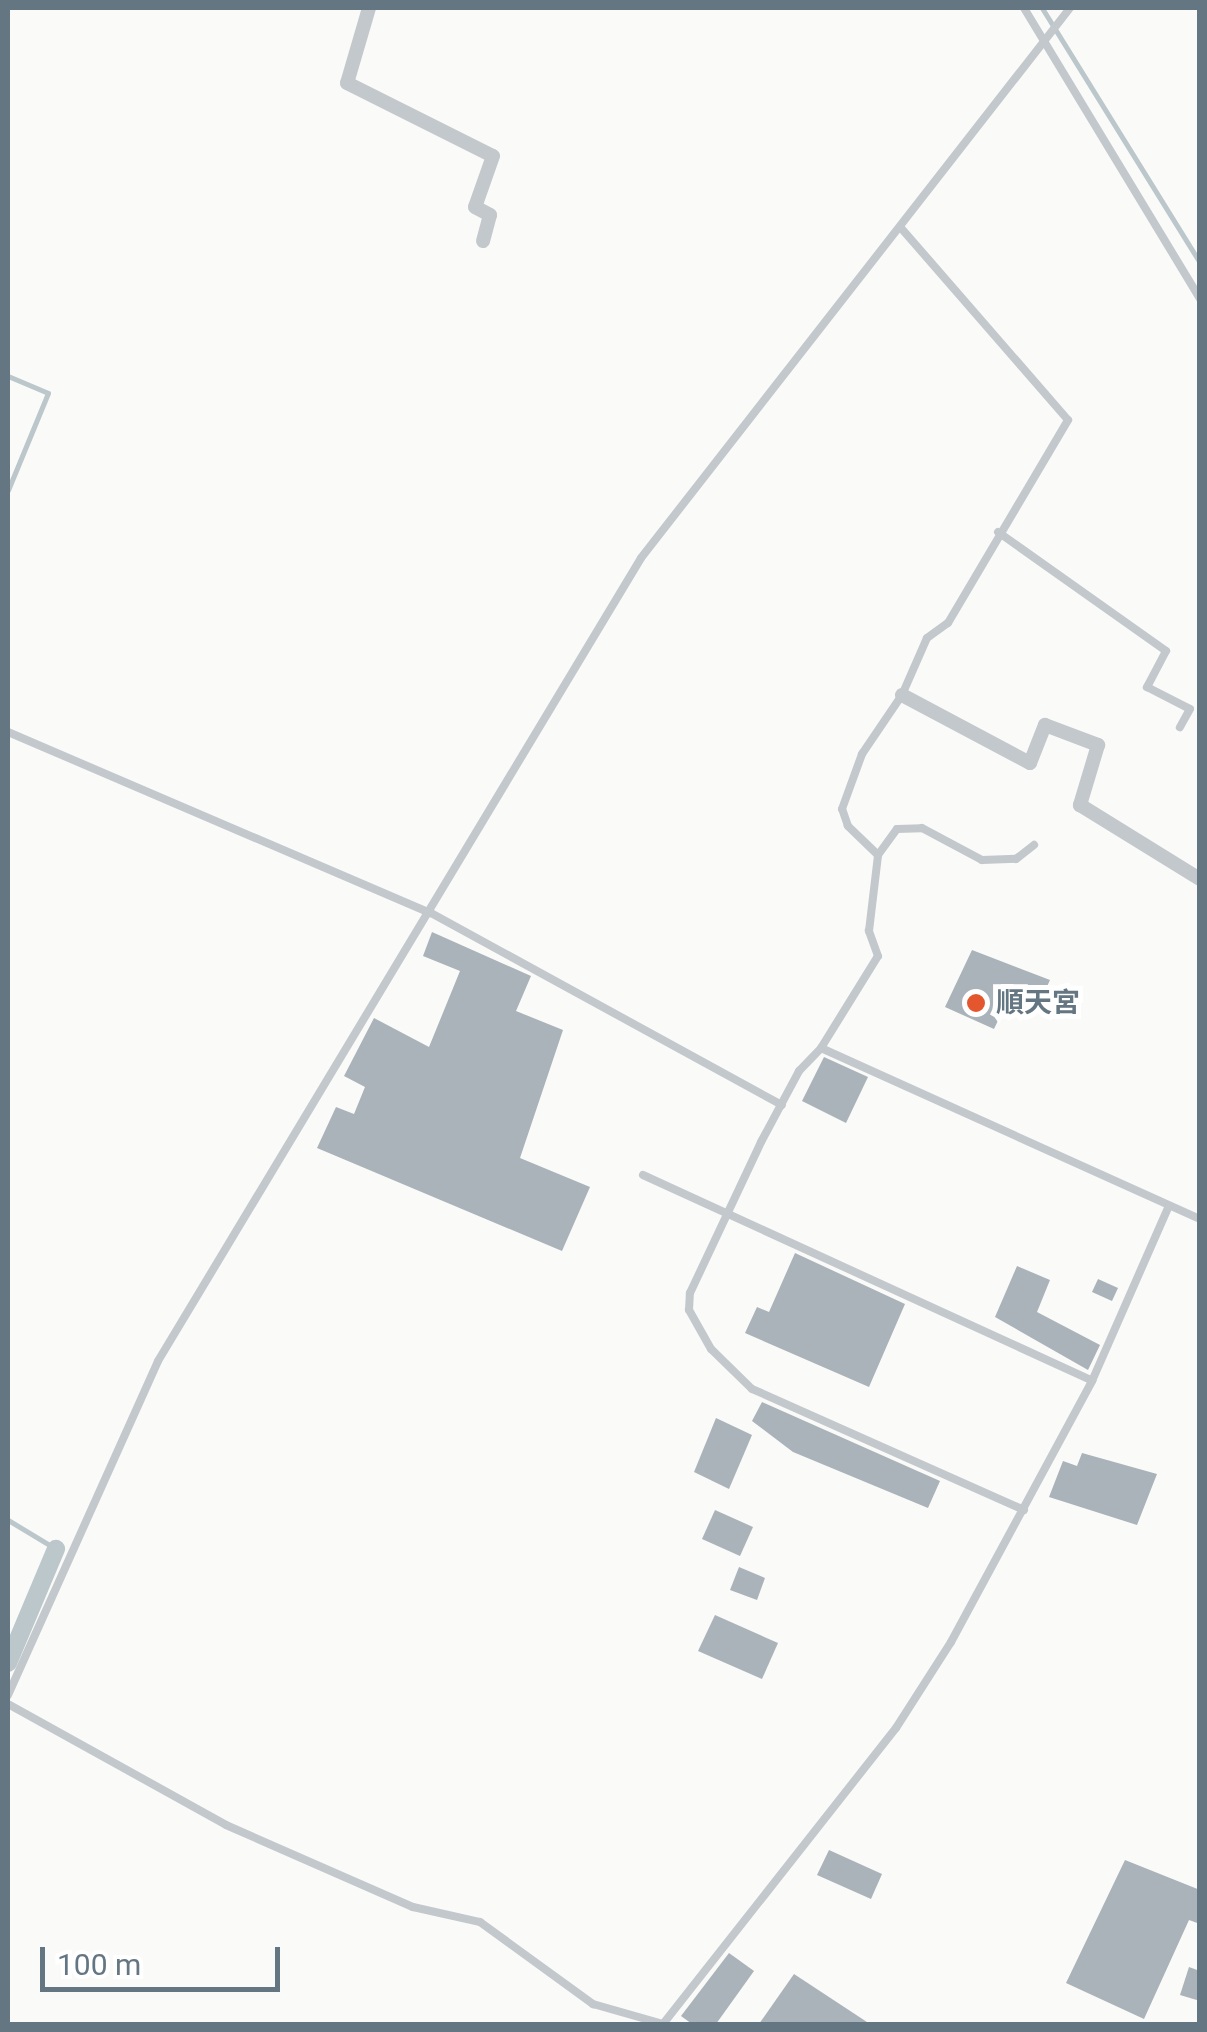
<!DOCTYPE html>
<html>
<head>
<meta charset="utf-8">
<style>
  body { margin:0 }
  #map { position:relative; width:1207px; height:2032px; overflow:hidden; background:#fafaf8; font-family:Roboto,"Noto Sans TC",sans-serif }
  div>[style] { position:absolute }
  .stream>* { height:5px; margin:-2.5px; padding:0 2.5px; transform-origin:2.5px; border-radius:2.5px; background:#bbc7cb }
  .canal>* { height:18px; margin:-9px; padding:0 9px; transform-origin:9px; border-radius:9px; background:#bbc7cb }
  .building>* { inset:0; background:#aab3b9 }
  .lane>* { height:8px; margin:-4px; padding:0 4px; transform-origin:4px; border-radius:4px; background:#c3c8cc }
  .street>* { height:14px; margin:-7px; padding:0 7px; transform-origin:7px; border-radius:7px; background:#c3c8cc }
  .dots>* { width:28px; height:28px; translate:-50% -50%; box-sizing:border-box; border:5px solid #fff; border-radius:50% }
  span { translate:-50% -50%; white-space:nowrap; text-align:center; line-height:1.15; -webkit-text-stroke:10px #fff; paint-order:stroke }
  .poi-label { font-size:28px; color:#657683; font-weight:700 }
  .left { translate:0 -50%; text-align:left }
  .frame { position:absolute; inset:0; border:10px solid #657683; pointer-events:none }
  .scale { position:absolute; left:40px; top:1947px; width:240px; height:45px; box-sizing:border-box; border:5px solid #657683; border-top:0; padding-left:12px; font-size:30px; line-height:35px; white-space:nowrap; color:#657683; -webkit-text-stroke:8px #fff; paint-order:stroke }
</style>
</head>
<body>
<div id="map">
  <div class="stream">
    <div style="left:1042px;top:8px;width:300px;rotate:58.2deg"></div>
    <div style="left:8px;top:376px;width:43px;rotate:23deg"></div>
    <div style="left:48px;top:393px;width:105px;rotate:112.4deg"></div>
    <div style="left:8px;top:1520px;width:56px;rotate:31.1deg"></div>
  </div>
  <div class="canal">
    <div style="left:8px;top:1663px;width:124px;rotate:-67.2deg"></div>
  </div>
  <div class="building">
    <div style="clip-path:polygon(432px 932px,531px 976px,516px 1011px,563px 1030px,520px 1158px,590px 1187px,562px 1251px,317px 1148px,336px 1107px,354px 1114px,365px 1087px,344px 1076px,374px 1018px,429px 1047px,460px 971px,423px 956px)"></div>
    <div style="clip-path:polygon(972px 950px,1050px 980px,1039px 1004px,1011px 993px,994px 1029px,945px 1007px)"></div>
    <div style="clip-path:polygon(824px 1057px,868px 1077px,846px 1123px,802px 1101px)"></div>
    <div style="clip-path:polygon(795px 1253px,905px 1304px,869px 1387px,745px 1333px,757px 1307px,769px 1312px)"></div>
    <div style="clip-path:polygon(1017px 1266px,1050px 1280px,1037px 1312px,1100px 1345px,1088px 1370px,995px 1317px)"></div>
    <div style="clip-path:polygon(1098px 1279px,1118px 1288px,1112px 1301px,1092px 1292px)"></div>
    <div style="clip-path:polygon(762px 1402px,940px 1481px,928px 1508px,793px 1452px,752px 1421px)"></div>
    <div style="clip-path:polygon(716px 1418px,752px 1435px,729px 1489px,694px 1472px)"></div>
    <div style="clip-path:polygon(1082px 1453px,1157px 1474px,1137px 1525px,1049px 1497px,1063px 1461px,1077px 1466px)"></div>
    <div style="clip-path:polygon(715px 1510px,753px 1527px,740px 1556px,702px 1539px)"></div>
    <div style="clip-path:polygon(739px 1567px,765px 1578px,757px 1600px,730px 1590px)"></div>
    <div style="clip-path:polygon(715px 1615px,778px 1643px,762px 1679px,698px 1651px)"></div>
    <div style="clip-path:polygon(829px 1850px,882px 1874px,871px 1899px,817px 1875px)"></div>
    <div style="clip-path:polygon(1125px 1860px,1200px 1890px,1200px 1924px,1189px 1920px,1144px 2019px,1066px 1983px)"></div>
    <div style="clip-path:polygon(729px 1953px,754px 1971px,716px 2024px,692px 2024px,681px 2016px)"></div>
    <div style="clip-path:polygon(1189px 1967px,1200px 1971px,1200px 2001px,1180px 1995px)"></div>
    <div style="clip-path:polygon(794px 1974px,870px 2024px,759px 2024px)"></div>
  </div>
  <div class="lane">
    <div style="left:1024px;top:8px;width:340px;rotate:58.8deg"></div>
    <div style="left:998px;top:532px;width:206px;rotate:35.3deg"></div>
    <div style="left:1166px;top:651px;width:41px;rotate:117.8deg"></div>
    <div style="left:1147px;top:687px;width:48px;rotate:27.1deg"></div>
    <div style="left:1190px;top:709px;width:21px;rotate:119deg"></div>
    <div style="left:8px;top:732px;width:460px;rotate:23.2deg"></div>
    <div style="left:431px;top:913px;width:400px;rotate:28.7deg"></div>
    <div style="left:878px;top:855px;width:42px;rotate:-136deg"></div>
    <div style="left:848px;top:826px;width:18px;rotate:-109deg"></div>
    <div style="left:842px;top:809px;width:59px;rotate:-70deg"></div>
    <div style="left:862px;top:754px;width:71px;rotate:-55.9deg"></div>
    <div style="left:902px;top:695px;width:62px;rotate:-66.3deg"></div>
    <div style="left:927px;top:638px;width:26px;rotate:-36deg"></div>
    <div style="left:948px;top:623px;width:236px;rotate:-59.4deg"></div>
    <div style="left:1068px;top:420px;width:254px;rotate:-131deg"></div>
    <div style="left:821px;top:1048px;width:416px;rotate:24.3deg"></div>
    <div style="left:643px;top:1175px;width:494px;rotate:24.6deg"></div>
    <div style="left:1024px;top:1510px;width:298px;rotate:-156deg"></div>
    <div style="left:752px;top:1389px;width:57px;rotate:-135.7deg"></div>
    <div style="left:711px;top:1349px;width:45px;rotate:-119.4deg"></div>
    <div style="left:689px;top:1310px;width:17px;rotate:-87deg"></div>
    <div style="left:690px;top:1293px;width:167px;rotate:-64.8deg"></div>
    <div style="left:761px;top:1142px;width:81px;rotate:-61.8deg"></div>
    <div style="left:799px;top:1071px;width:32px;rotate:-46deg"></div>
    <div style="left:821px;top:1048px;width:108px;rotate:-58.2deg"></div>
    <div style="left:878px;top:956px;width:27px;rotate:-110deg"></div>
    <div style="left:869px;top:931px;width:77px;rotate:-83.2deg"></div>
    <div style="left:878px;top:855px;width:32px;rotate:-54deg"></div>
    <div style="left:897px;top:829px;width:25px;rotate:-2deg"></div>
    <div style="left:922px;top:828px;width:68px;rotate:28.1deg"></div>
    <div style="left:982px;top:860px;width:34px;rotate:-2deg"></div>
    <div style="left:1016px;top:859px;width:23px;rotate:-38deg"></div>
    <div style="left:8px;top:1695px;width:366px;rotate:-65.8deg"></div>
    <div style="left:158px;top:1361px;width:937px;rotate:-58.97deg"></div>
    <div style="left:641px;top:558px;width:698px;rotate:-52.05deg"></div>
    <div style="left:8px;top:1704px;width:249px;rotate:29deg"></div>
    <div style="left:226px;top:1825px;width:204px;rotate:23.7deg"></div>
    <div style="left:413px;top:1907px;width:69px;rotate:12.6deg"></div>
    <div style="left:480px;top:1922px;width:140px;rotate:36deg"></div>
    <div style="left:593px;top:2004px;width:73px;rotate:15.9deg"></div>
    <div style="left:663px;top:2024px;width:377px;rotate:-51.8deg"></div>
    <div style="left:896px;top:1728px;width:102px;rotate:-57.4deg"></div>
    <div style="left:951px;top:1642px;width:297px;rotate:-61.6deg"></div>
    <div style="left:1092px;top:1381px;width:191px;rotate:-66.3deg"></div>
  </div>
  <div class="street">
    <div style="left:369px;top:8px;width:78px;rotate:106.3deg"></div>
    <div style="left:347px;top:83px;width:163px;rotate:26.6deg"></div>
    <div style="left:493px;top:156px;width:54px;rotate:109.4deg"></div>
    <div style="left:475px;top:207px;width:17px;rotate:28deg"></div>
    <div style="left:490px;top:215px;width:27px;rotate:105deg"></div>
    <div style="left:902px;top:695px;width:145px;rotate:28deg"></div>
    <div style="left:1030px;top:763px;width:41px;rotate:-68.5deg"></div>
    <div style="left:1045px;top:725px;width:57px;rotate:20.7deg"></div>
    <div style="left:1098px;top:745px;width:63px;rotate:106.7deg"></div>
    <div style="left:1080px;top:805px;width:141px;rotate:31.7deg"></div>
  </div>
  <div class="dots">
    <div style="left:976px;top:1003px;background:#e4572e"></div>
  </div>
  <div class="poi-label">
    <span class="left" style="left:996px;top:1003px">順天宮</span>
  </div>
  <div class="frame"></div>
  <div class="scale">100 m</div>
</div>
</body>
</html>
